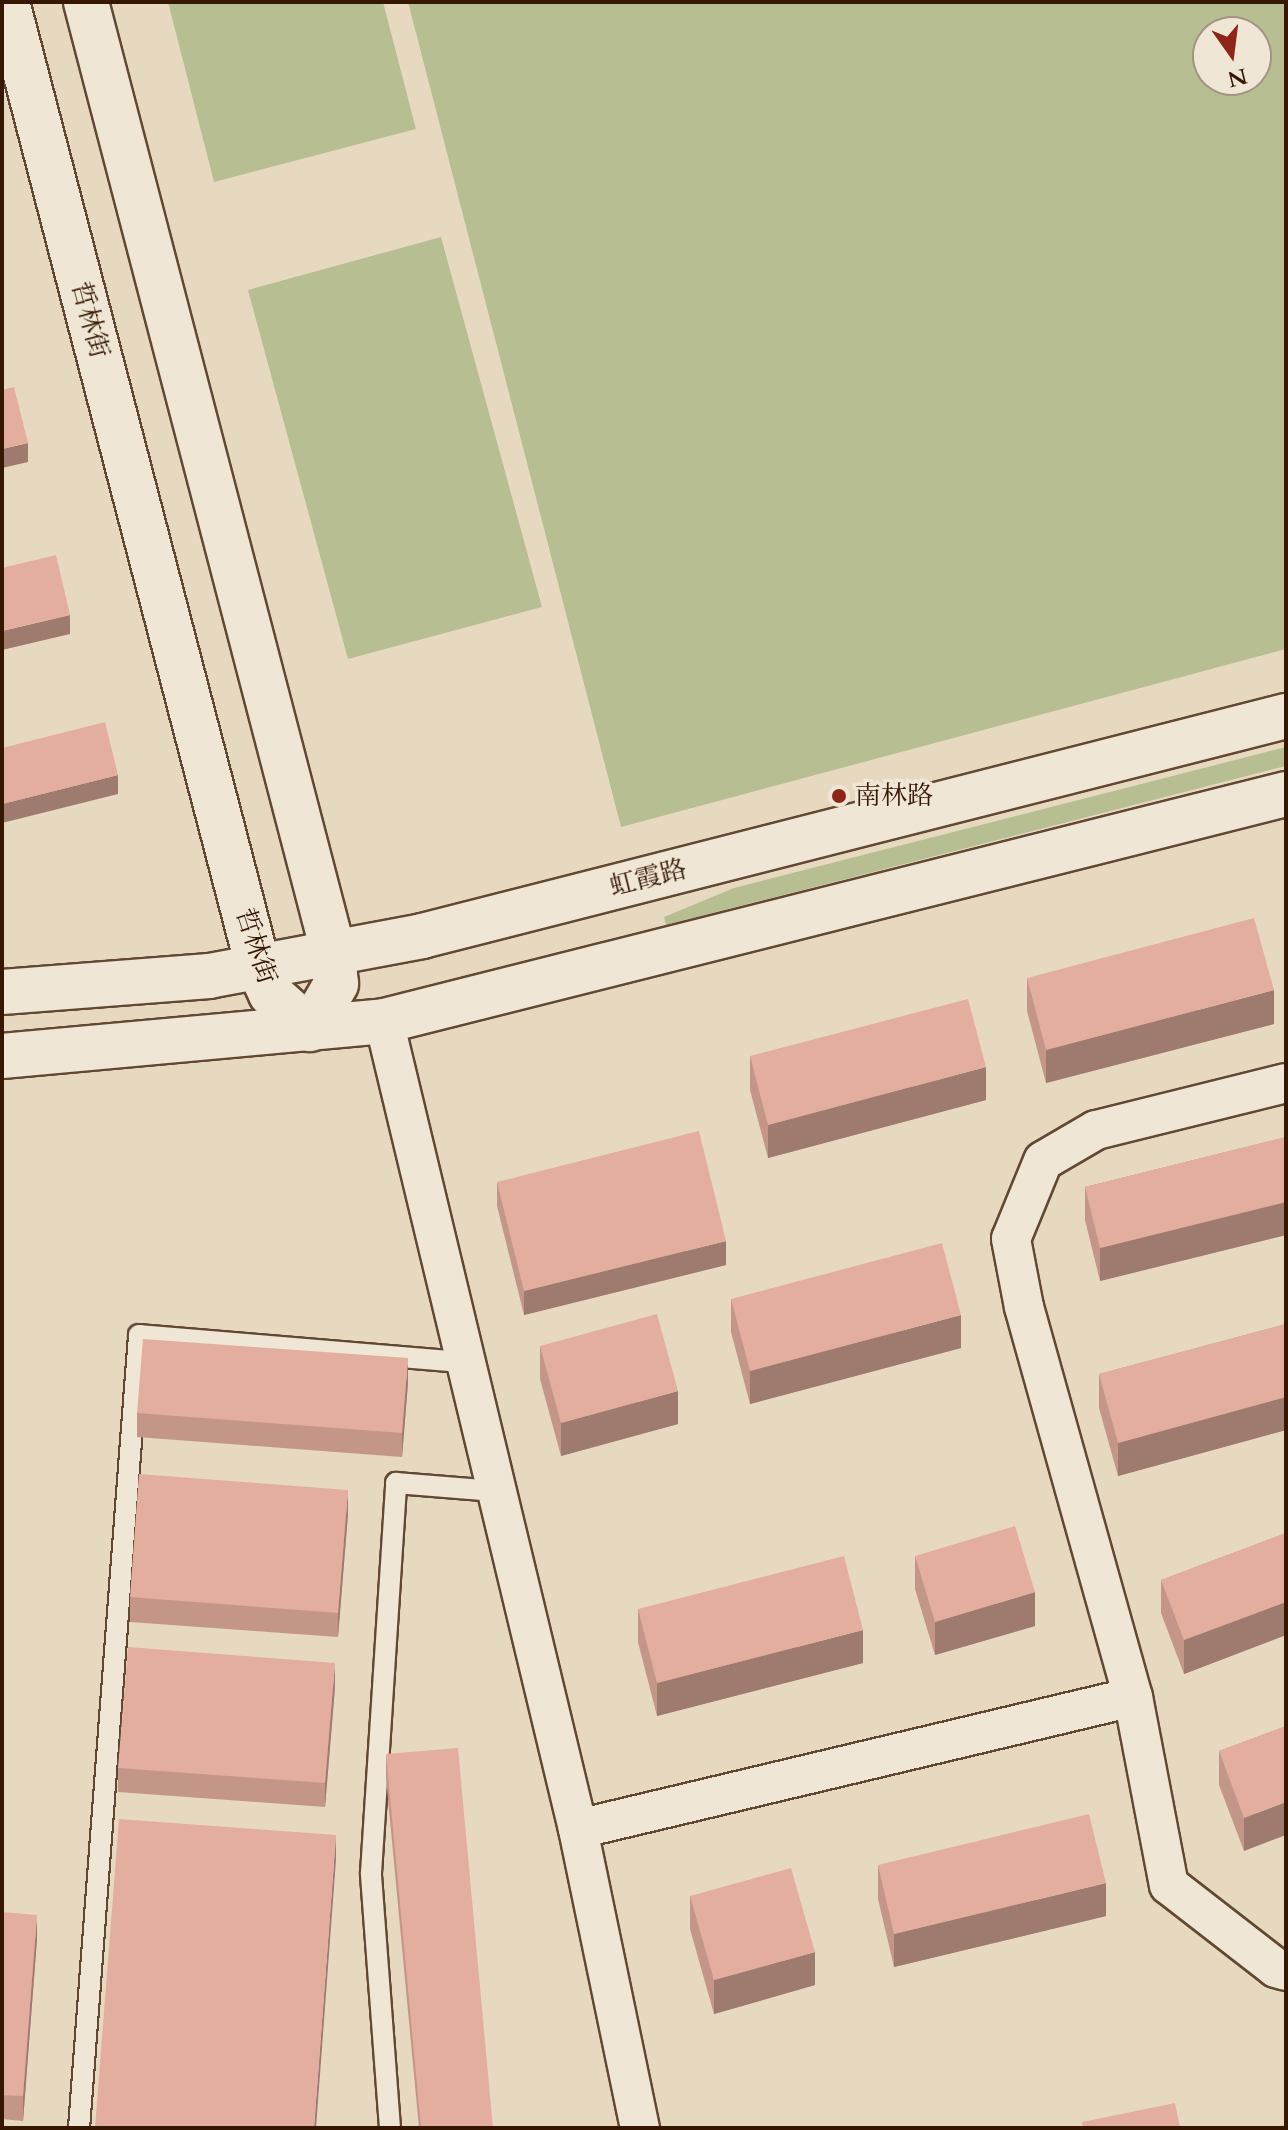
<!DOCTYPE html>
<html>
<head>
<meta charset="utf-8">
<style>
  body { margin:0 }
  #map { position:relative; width:1288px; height:2130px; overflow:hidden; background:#e7d9c0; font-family:Cardo,"Noto Serif SC",serif }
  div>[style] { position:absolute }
  .green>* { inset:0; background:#b7bf92 }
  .roads { filter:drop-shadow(2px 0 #624832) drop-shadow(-2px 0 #624832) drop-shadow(0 2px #624832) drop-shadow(0 -2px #624832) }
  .service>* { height:20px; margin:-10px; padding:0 10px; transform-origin:10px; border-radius:10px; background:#efe6d6 }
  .minor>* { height:38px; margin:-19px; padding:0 19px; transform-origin:19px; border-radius:19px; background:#efe6d6 }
  .tertiary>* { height:44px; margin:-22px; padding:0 22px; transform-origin:22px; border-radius:22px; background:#efe6d6 }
  .wall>* { inset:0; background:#c39688 }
  .shaded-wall>* { inset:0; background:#9f7a6f }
  .building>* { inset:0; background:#e3ae9e }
  .dots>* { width:22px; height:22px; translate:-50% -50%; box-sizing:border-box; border:4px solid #efe6d6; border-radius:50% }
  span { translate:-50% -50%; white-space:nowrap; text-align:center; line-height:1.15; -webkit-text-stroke:7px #efe6d6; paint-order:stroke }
  .street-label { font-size:26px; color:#361702 }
  .poi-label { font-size:26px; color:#361702 }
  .left { translate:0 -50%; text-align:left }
  .frame { position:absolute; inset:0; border:4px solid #361702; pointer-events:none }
  .north { position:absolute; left:1192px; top:16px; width:80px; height:80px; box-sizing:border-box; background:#efe6d6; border:2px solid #a59381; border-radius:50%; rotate:166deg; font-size:22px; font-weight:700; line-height:32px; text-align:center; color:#361702 }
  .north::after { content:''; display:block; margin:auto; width:28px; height:36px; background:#8f2418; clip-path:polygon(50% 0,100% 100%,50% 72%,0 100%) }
</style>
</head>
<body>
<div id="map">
  <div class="green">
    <div style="clip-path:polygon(168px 2px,383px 2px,416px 129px,214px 182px)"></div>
    <div style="clip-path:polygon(evenodd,408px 2px,1286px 2px,1286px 649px,621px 827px,408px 2px,1208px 32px,1256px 32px,1256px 80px,1208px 80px,1208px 32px)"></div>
    <div style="clip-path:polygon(441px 237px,542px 607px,348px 659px,248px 290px)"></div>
    <div style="clip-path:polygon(1286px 747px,1286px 766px,666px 925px,664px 917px,734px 888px)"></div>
  </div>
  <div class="roads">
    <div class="service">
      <div style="left:79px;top:2128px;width:795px;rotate:-85.67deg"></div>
      <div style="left:139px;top:1335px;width:325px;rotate:4.8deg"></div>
      <div style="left:390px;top:2128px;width:256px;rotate:-94.3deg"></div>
      <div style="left:371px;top:1873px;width:391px;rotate:-86.3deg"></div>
      <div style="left:396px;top:1483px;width:99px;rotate:4.6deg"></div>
    </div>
    <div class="minor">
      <div style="left:384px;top:1021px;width:831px;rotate:76.5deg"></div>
      <div style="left:578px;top:1829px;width:570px;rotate:-13.38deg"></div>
      <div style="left:1286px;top:1083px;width:196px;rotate:166.1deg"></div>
      <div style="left:1096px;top:1130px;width:61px;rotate:149.7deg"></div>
      <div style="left:1043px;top:1161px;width:84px;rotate:112.3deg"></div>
      <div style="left:1011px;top:1239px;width:69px;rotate:79.2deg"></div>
      <div style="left:1024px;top:1307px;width:405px;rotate:74.4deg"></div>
      <div style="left:1133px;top:1697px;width:191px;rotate:79.2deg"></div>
      <div style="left:1169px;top:1885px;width:135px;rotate:37.8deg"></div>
      <div style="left:1276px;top:1968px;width:10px;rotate:17deg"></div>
      <div style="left:578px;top:1829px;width:305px;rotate:78.3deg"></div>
    </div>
    <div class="tertiary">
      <div style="left:7px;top:2px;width:996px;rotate:75.41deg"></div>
      <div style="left:258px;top:966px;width:31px;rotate:65deg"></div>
      <div style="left:271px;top:994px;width:52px;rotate:41.9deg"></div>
      <div style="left:86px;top:2px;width:981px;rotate:75.41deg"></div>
      <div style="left:333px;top:951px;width:33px;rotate:85deg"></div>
      <div style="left:336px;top:984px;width:52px;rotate:120deg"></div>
      <div style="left:2px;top:992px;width:208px;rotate:-4.4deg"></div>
      <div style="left:209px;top:976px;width:217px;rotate:-10.6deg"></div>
      <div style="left:422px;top:936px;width:892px;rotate:-14.29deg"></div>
      <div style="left:2px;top:1056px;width:384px;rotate:-5.2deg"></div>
      <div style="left:384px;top:1021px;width:930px;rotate:-14.13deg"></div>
    </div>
  </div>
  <div class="wall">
    <div style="clip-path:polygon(1027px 978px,1274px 1024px,1046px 1083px,1027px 1011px)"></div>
    <div style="clip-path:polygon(750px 1056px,986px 1100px,768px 1158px,750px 1090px)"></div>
    <div style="clip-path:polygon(1286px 1137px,1286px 1235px,1100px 1281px,1085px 1220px,1085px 1187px)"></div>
    <div style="clip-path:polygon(497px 1182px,726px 1265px,524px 1315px,497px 1206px)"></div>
    <div style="clip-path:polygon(731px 1299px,961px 1348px,750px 1404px,731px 1332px)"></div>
    <div style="clip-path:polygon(1286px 1324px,1286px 1430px,1118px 1476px,1099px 1408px,1099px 1374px)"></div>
    <div style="clip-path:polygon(540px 1346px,678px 1424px,561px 1456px,540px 1379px)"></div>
    <div style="clip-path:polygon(408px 1383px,402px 1457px,137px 1437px,137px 1413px)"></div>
    <div style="clip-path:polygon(348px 1514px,338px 1637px,130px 1622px,130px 1597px)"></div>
    <div style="clip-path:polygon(1286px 1533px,1286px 1635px,1184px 1674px,1161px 1613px,1161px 1580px)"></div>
    <div style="clip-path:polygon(915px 1556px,1035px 1626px,935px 1655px,915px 1589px)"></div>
    <div style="clip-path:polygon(638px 1609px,863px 1663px,657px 1716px,638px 1642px)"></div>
    <div style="clip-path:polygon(335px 1687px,325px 1807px,118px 1792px,118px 1768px)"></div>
    <div style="clip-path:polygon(1286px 1726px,1244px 1851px,1219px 1785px,1219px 1751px)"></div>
    <div style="clip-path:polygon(386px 1754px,493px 2128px,419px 2128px,386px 1778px)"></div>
    <div style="clip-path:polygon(878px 1865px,1106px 1916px,894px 1967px,878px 1899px)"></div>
    <div style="clip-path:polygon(690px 1896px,815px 1985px,714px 2014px,690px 1929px)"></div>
    <div style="clip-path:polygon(2px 1912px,37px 1939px,23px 2121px,2px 2119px)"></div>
  </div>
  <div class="shaded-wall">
    <div style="clip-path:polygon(28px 443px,28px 462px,2px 468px,2px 449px)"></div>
    <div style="clip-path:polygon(70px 615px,70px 634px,2px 650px,2px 631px)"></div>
    <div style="clip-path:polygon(118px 775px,118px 794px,2px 823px,2px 804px)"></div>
    <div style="clip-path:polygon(1274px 990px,1274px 1024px,1046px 1083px,1046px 1050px)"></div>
    <div style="clip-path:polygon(986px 1067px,986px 1100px,768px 1158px,768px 1125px)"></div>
    <div style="clip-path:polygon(1286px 1202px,1286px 1235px,1100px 1281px,1100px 1248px)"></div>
    <div style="clip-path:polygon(726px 1241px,726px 1265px,524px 1315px,524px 1291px)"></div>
    <div style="clip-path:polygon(961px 1315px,961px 1348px,750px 1404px,750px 1371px)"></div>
    <div style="clip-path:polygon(408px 1358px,408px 1383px,402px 1457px,402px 1433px)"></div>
    <div style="clip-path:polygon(678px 1391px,678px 1424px,561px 1456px,561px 1423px)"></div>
    <div style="clip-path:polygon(1286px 1397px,1286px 1430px,1118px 1476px,1118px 1443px)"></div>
    <div style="clip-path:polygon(348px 1490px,348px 1514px,338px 1637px,338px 1613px)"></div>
    <div style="clip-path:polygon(1035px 1592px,1035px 1626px,935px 1655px,935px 1622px)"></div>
    <div style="clip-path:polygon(1286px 1602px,1286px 1635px,1184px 1674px,1184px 1640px)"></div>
    <div style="clip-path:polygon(863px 1630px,863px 1663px,657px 1716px,657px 1683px)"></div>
    <div style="clip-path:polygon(335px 1663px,335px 1687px,325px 1807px,325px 1783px)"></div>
    <div style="clip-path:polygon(1286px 1802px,1286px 1835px,1244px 1851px,1244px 1818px)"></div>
    <div style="clip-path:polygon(336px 1835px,336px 1860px,316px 2128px,314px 2128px)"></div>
    <div style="clip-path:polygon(1106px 1883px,1106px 1916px,894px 1967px,894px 1934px)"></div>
    <div style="clip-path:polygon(37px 1915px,37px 1939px,23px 2121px,23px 2096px)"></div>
    <div style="clip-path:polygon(815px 1952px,815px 1985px,714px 2014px,714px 1980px)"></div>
  </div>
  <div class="building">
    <div style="clip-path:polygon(14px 387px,28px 443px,2px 449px,2px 390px)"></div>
    <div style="clip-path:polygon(56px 555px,70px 615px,2px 631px,2px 568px)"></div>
    <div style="clip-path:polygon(105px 722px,118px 775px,2px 804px,2px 748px)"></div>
    <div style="clip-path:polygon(1254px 918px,1274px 990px,1046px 1050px,1027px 978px)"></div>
    <div style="clip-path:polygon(968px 999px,986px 1067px,768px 1125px,750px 1056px)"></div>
    <div style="clip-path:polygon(699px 1131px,726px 1241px,524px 1291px,497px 1182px)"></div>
    <div style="clip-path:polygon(1286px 1137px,1286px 1202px,1100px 1248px,1085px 1187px)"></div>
    <div style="clip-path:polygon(942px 1243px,961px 1315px,750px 1371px,731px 1299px)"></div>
    <div style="clip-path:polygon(657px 1314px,678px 1391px,561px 1423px,540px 1346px)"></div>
    <div style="clip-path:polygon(1286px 1324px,1286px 1397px,1118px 1443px,1099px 1374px)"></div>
    <div style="clip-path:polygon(143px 1339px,408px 1358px,402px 1433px,137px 1413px)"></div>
    <div style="clip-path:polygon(139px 1474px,348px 1490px,338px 1613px,130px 1597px)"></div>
    <div style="clip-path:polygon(1015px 1526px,1035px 1592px,935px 1622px,915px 1556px)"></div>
    <div style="clip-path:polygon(1286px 1533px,1286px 1602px,1184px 1640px,1161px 1580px)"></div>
    <div style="clip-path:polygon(844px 1556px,863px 1630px,657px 1683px,638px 1609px)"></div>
    <div style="clip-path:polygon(128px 1647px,335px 1663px,325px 1783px,118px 1768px)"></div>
    <div style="clip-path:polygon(1286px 1726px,1286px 1802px,1244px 1818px,1219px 1751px)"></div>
    <div style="clip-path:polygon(458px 1748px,493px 2128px,421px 2128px,386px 1754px)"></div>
    <div style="clip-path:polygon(1089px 1814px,1106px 1883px,894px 1934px,878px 1865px)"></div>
    <div style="clip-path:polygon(119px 1819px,336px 1835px,314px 2128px,95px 2128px)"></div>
    <div style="clip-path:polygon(791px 1868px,815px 1952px,714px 1980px,690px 1896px)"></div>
    <div style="clip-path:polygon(2px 1912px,37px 1915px,23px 2096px,2px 2095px)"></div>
    <div style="clip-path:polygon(1175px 2103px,1180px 2128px,1083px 2128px,1082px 2122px)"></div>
    <div style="clip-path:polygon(1286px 2125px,1286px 2128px,1268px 2128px)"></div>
  </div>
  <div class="dots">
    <div style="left:839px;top:796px;background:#8f2418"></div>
  </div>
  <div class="street-label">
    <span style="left:90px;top:320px;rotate:75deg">哲林街</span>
    <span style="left:648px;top:878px;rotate:-14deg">虹霞路</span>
    <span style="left:256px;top:946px;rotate:72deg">哲林街</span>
  </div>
  <div class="poi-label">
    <span class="left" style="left:855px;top:796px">南林路</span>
  </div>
  <div class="frame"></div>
  <div class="north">N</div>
</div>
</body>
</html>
